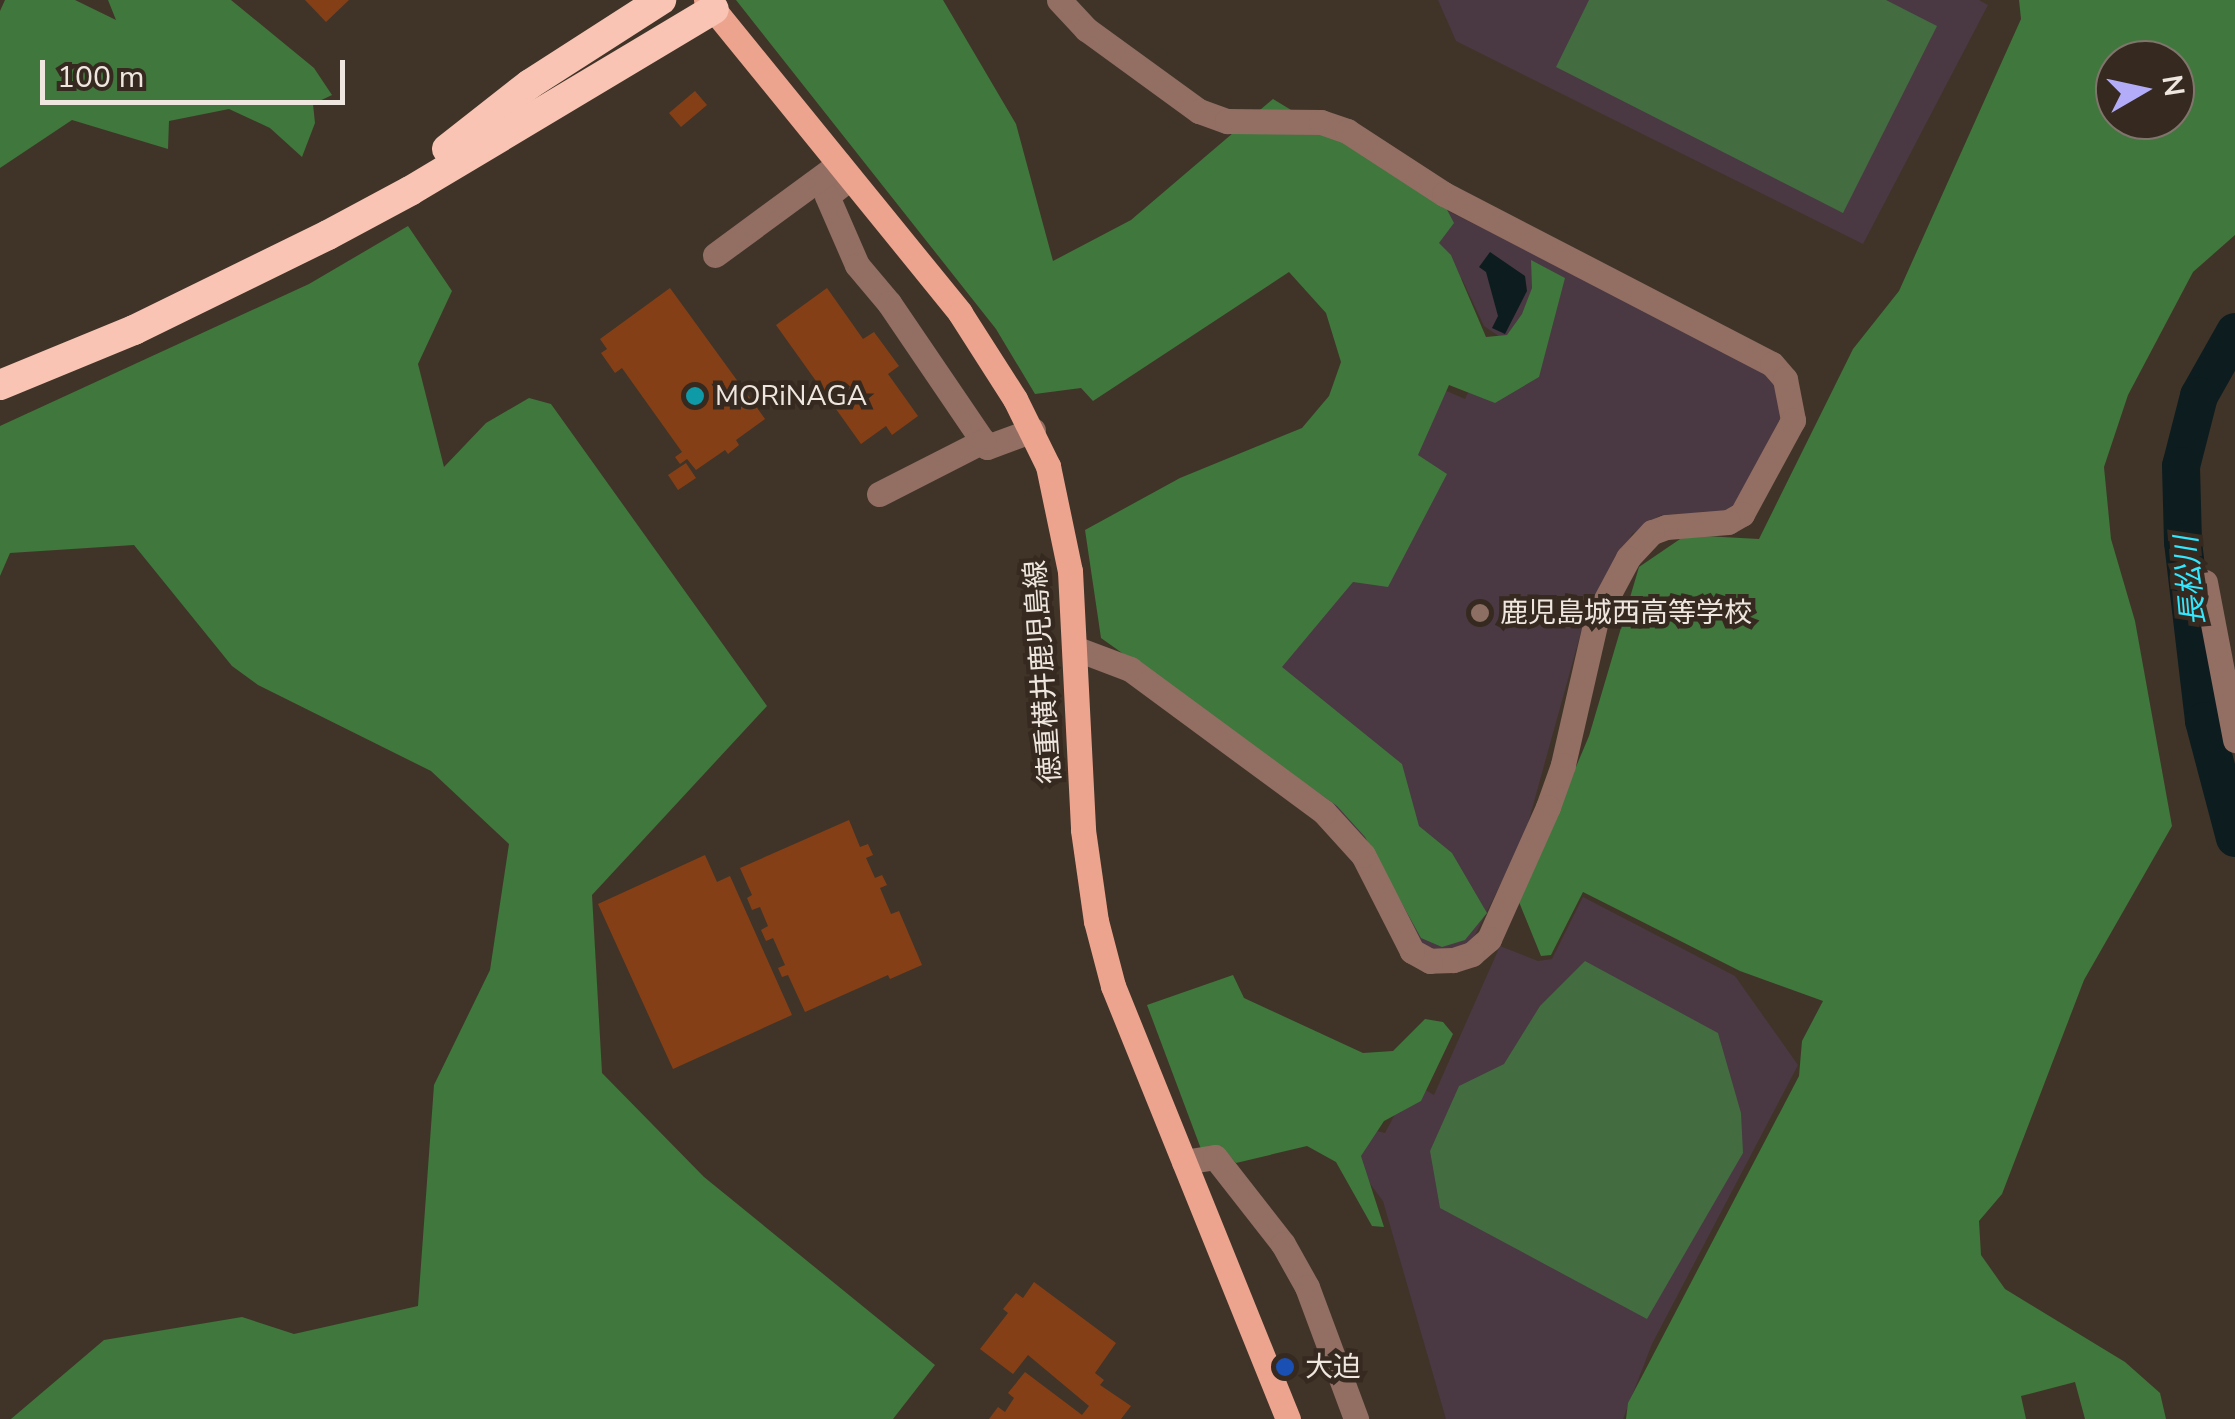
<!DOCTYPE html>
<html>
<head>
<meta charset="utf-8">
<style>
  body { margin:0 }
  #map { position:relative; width:2235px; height:1419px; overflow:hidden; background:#403429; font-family:"Nunito Sans","Noto Sans JP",sans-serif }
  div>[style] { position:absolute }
  .education>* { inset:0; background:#4a3843 }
  .green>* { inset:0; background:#436c40 }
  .forest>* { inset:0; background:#3f773c }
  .water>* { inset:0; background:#0d1d1f }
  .river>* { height:38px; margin:-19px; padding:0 19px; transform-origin:19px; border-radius:19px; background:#0d1d1f }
  .building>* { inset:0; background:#853f16 }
  .minor>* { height:25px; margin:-12.5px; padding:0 12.5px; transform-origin:12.5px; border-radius:12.5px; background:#926e63 }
  .major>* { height:25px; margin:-12.5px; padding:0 12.5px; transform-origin:12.5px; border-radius:12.5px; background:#eca48e }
  .highway>* { height:30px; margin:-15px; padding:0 15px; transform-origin:15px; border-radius:15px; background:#f9c4b3 }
  .dots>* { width:28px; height:28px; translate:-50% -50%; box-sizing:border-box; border:5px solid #362a20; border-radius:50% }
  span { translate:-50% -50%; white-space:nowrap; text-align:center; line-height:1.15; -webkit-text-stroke:9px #362a20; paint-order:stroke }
  .poi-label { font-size:28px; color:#eee6df }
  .left { translate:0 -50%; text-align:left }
  .street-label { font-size:28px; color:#eee6df }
  .water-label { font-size:30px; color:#33e7ff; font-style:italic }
  .north { position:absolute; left:2095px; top:40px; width:100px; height:100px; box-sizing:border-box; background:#362a20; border:2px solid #80756c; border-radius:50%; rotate:81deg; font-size:28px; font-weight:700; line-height:40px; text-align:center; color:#eee6df }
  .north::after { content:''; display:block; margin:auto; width:35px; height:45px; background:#b3adf9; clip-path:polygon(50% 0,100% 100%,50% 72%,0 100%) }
  .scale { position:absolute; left:40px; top:60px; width:305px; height:45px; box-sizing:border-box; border:5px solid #eee6df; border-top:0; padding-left:12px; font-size:30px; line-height:35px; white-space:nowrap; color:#eee6df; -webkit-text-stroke:8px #362a20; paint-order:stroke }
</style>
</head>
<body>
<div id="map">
  <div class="education">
    <div style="clip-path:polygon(1438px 0,1979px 0,1988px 5px,1863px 244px,1456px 41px)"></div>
    <div style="clip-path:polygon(1442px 208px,1752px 362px,1769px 375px,1781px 394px,1784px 411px,1737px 503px,1720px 513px,1661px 515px,1632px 534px,1581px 632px,1524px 838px,1473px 939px,1458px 948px,1441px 950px,1425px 946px,1412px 932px,1387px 876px,1231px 729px,1303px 629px,1435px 386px,1465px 399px,1476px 375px,1506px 341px,1484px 326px,1462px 279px,1437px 271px,1424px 240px)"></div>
    <div style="clip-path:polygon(1583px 897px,1735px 976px,1798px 1065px,1652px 1344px,1623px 1419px,1446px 1419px,1383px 1201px,1320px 1117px,1385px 1133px,1412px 1082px,1434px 1095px,1500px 946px,1538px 961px,1552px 959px)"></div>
  </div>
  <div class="green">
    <div style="clip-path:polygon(1589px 0,1886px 0,1937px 26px,1843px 213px,1556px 67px)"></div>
    <div style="clip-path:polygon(1585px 961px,1718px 1033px,1741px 1113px,1743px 1153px,1647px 1319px,1440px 1208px,1430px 1151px,1459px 1086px,1504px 1064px,1540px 1006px)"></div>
  </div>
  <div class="forest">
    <div style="clip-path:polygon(5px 0,75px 0,116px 20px,108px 0,231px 0,314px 68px,332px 95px,313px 104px,315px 123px,302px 157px,270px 128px,229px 109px,169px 121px,168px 149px,72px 120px,0 168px,0 11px)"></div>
    <div style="clip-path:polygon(736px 0,943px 0,1016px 124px,1053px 261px,1131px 220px,1273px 99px,1443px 202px,1454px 223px,1439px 243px,1451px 255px,1486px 337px,1507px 335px,1522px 314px,1532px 288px,1531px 260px,1565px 278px,1539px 377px,1495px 403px,1449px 385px,1418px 455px,1447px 474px,1388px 587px,1353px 582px,1282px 667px,1402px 764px,1419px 826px,1452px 853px,1487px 913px,1465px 940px,1442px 947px,1421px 938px,1365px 837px,1337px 806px,1101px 638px,1085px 530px,1180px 478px,1302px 428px,1329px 396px,1341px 362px,1326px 313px,1289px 272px,1093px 401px,1081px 388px,1035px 394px,996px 329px)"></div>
    <div style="clip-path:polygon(evenodd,2019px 0,2235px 0,2235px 235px,2193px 272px,2128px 395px,2104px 467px,2111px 539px,2135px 621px,2172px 826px,2084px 980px,2002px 1194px,1979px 1221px,1981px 1255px,2005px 1289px,2125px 1362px,2160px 1393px,2166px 1419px,2085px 1419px,2075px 1382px,2021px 1396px,2026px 1419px,1626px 1419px,1628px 1403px,1799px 1076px,1802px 1041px,1823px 1001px,1740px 971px,1583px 892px,1551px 955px,1541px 956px,1519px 902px,1589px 736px,1639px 567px,1686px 535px,1759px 539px,1853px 349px,1899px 291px,2021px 19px,2019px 0,2115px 60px,2175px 60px,2175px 120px,2115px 120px,2115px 60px)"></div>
    <div style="clip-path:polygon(408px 226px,452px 291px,418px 364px,444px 467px,486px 423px,529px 398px,551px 404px,767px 706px,592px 895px,602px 1073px,704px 1177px,935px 1365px,893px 1419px,11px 1419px,104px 1340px,242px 1317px,294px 1334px,418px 1306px,434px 1085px,490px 970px,509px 844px,431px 771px,258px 685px,232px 666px,134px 545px,10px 553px,0 576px,0 426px,309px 284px)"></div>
    <div style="clip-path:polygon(1233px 975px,1244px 998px,1363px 1053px,1393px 1051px,1425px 1019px,1443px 1022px,1453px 1034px,1421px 1101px,1384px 1121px,1361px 1156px,1384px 1227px,1372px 1226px,1336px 1162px,1307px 1146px,1236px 1163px,1221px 1146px,1201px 1149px,1147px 1005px)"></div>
  </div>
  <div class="water">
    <div style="clip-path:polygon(1490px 252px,1525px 276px,1527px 291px,1505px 334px,1492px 328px,1498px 316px,1486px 272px,1479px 267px)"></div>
  </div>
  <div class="river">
    <div style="left:2235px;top:332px;width:73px;rotate:119.4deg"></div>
    <div style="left:2199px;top:396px;width:72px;rotate:104.4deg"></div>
    <div style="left:2181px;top:466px;width:76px;rotate:88.5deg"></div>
    <div style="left:2183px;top:542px;width:180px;rotate:83.3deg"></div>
    <div style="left:2204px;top:721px;width:121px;rotate:75.2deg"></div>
  </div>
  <div class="building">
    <div style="clip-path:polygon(305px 0,349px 0,326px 22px)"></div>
    <div style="clip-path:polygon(695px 91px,707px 105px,681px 127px,669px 113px)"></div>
    <div style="clip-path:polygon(670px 288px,765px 419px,736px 440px,739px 445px,728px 454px,725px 450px,696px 470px,687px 459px,680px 464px,675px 457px,682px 452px,622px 368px,615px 373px,601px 353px,607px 349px,600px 339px)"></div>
    <div style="clip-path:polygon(827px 288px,863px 339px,874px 332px,899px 366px,888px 374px,918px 416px,892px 435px,886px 426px,861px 444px,776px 325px)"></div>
    <div style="clip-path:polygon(686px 463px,696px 478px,678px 490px,668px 475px)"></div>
    <div style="clip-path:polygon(849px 820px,860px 847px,868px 844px,873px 855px,866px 858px,875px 878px,882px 875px,887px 885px,880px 888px,891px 914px,899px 911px,922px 965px,890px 979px,888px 975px,805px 1012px,788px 975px,782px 977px,778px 968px,785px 965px,773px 938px,766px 941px,761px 930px,768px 926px,760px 907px,752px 910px,747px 898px,752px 895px,740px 868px)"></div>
    <div style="clip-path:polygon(705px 855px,717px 882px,730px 876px,792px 1015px,673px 1069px,598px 904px)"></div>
    <div style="clip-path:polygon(1034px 1282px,1116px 1343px,1095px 1373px,1104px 1380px,1100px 1385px,1131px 1406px,1121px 1419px,989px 1419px,998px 1407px,1005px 1412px,1014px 1398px,1008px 1393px,1025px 1372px,1082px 1415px,1089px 1406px,1028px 1355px,1013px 1374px,980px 1349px,1008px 1313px,1003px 1309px,1016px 1293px,1023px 1298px)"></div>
  </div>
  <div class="minor">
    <div style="left:1059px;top:0;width:40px;rotate:47deg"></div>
    <div style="left:1086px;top:29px;width:140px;rotate:36deg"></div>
    <div style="left:1199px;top:111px;width:30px;rotate:20deg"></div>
    <div style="left:1227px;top:121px;width:94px;rotate:0.6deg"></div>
    <div style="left:1321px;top:122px;width:28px;rotate:19deg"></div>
    <div style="left:1347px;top:131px;width:116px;rotate:33deg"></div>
    <div style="left:1444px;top:194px;width:369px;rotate:27.4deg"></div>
    <div style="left:1772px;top:364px;width:20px;rotate:49deg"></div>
    <div style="left:1785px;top:379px;width:42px;rotate:79deg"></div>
    <div style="left:1793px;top:420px;width:107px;rotate:118.5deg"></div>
    <div style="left:1742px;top:514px;width:16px;rotate:150deg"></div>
    <div style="left:1728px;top:522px;width:62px;rotate:175.4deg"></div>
    <div style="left:1666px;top:527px;width:15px;rotate:160deg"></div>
    <div style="left:1652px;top:532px;width:35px;rotate:133deg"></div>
    <div style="left:1628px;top:558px;width:66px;rotate:118.1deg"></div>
    <div style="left:1597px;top:616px;width:153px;rotate:102.9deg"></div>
    <div style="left:1563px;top:765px;width:45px;rotate:109.7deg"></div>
    <div style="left:1548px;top:807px;width:145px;rotate:114.1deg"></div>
    <div style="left:1489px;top:939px;width:23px;rotate:139deg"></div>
    <div style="left:1472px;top:954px;width:20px;rotate:162deg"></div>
    <div style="left:1453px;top:960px;width:23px;rotate:178deg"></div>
    <div style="left:1430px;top:961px;width:21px;rotate:-151deg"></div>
    <div style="left:1412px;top:951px;width:108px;rotate:-117deg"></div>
    <div style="left:1363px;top:855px;width:58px;rotate:-132.2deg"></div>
    <div style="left:1324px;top:812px;width:241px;rotate:-143.6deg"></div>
    <div style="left:1130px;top:669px;width:57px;rotate:-159.3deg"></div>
    <div style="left:850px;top:178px;width:29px;rotate:142deg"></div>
    <div style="left:827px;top:196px;width:75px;rotate:66.5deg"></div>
    <div style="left:857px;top:265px;width:50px;rotate:49.9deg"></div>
    <div style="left:889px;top:303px;width:174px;rotate:55.8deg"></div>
    <div style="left:987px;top:447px;width:49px;rotate:-20.3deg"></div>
    <div style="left:715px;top:255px;width:154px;rotate:-36.3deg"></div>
    <div style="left:879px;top:494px;width:117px;rotate:-27deg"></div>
    <div style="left:2205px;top:582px;width:161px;rotate:79.2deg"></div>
    <div style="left:1184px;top:1162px;width:31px;rotate:-9deg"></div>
    <div style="left:1215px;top:1157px;width:110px;rotate:52deg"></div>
    <div style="left:1283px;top:1244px;width:49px;rotate:60.8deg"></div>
    <div style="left:1307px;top:1287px;width:141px;rotate:69.6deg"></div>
  </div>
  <div class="major">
    <div style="left:706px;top:0;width:403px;rotate:50.9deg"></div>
    <div style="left:960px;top:313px;width:102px;rotate:57.4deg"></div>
    <div style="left:1015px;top:399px;width:75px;rotate:63.8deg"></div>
    <div style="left:1048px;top:466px;width:107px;rotate:78.2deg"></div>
    <div style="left:1070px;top:571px;width:259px;rotate:87.1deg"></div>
    <div style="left:1083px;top:830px;width:92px;rotate:81.9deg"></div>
    <div style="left:1096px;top:921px;width:67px;rotate:75.3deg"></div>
    <div style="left:1113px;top:986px;width:467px;rotate:68deg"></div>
  </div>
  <div class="highway">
    <div style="left:447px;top:149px;width:105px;rotate:-38.1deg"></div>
    <div style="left:530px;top:84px;width:156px;rotate:-32.7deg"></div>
    <div style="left:0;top:385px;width:145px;rotate:-22.3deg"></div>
    <div style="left:134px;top:330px;width:216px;rotate:-26.1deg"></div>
    <div style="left:328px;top:235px;width:93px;rotate:-28.2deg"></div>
    <div style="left:410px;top:191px;width:354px;rotate:-30.9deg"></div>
  </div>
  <div class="dots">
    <div style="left:695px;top:396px;background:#0f9aa8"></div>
    <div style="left:1480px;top:613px;background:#8d6e63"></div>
    <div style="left:1285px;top:1367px;background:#1a4fb4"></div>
  </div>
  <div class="poi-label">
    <span class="left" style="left:715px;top:396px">MORiNAGA</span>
    <span class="left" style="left:1500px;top:613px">鹿児島城西高等学校</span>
    <span class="left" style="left:1305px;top:1367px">大迫</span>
  </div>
  <div class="street-label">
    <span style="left:1043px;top:672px;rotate:-94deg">徳重横井鹿児島線</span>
  </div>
  <div class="water-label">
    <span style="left:2191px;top:581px;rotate:-95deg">長松川</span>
  </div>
  <div class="north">N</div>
  <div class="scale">100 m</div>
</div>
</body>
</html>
